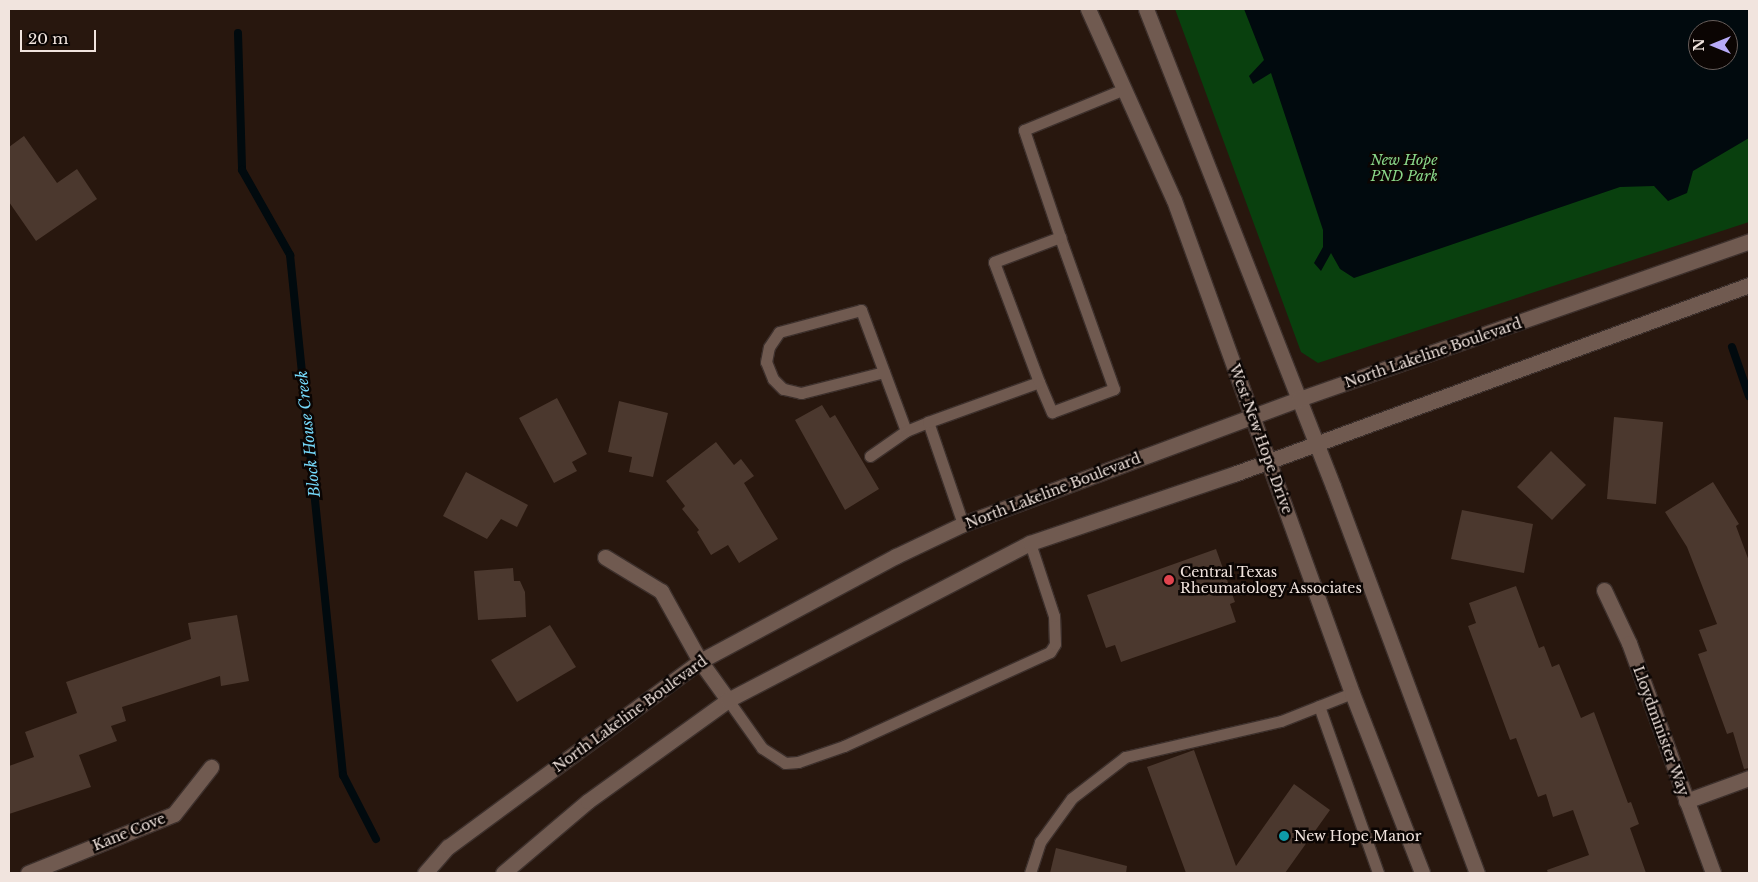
<!DOCTYPE html>
<html>
<head>
<meta charset="utf-8">
<style>
  body { margin:0 }
  #map { position:relative; width:1758px; height:882px; overflow:hidden; background:#28170e; font-family:"Libre Baskerville",serif }
  div>[style] { position:absolute }
  .green>* { inset:0; background:#09400e }
  .water>* { inset:0; background:#010a0e }
  .stream>* { height:8px; margin:-4px; padding:0 4px; transform-origin:4px; border-radius:4px; background:#010a0e }
  .building>* { inset:0; background:#4b382e }
  .roads { filter:drop-shadow(1px 0 #3d302c) drop-shadow(-1px 0 #3d302c) drop-shadow(0 1px #3d302c) drop-shadow(0 -1px #3d302c) }
  .lane>* { height:11px; margin:-5.5px; padding:0 5.5px; transform-origin:5.5px; border-radius:5.5px; background:#705a50 }
  .street>* { height:15px; margin:-7.5px; padding:0 7.5px; transform-origin:7.5px; border-radius:7.5px; background:#705a50 }
  .secondary>* { height:15px; margin:-7.5px; padding:0 7.5px; transform-origin:7.5px; border-radius:7.5px; background:#705a50 }
  .dots>* { width:14px; height:14px; translate:-50% -50%; box-sizing:border-box; border:2px solid #0b0503; border-radius:50% }
  span { translate:-50% -50%; white-space:nowrap; text-align:center; line-height:1.15; -webkit-text-stroke:5px #0b0503; paint-order:stroke }
  .park-label { font-size:14px; color:#8ad789; font-style:italic }
  .street-label { font-size:14px; color:#f1e4de }
  .poi-label { font-size:14px; color:#f1e4de }
  .left { translate:0 -50%; text-align:left }
  .water-label { font-size:15px; color:#75d9fb; font-style:italic }
  .frame { position:absolute; inset:0; border:10px solid #f1e4de; pointer-events:none }
  .north { position:absolute; left:1688px; top:20px; width:50px; height:50px; box-sizing:border-box; background:#0b0503; border:1px solid #675e5b; border-radius:50%; rotate:270deg; font-size:14px; font-weight:700; line-height:20px; text-align:center; color:#f1e4de }
  .north::after { content:''; display:block; margin:auto; width:18px; height:22px; background:#b7abf8; clip-path:polygon(50% 0,100% 100%,50% 72%,0 100%) }
  .scale { position:absolute; left:20px; top:30px; width:76px; height:22px; box-sizing:border-box; border:2px solid #f1e4de; border-top:0; padding-left:6px; font-size:15px; line-height:18px; white-space:nowrap; color:#f1e4de; -webkit-text-stroke:4px #0b0503; paint-order:stroke }
</style>
</head>
<body>
<div id="map">
  <div class="green">
    <div style="clip-path:polygon(evenodd,1175px 9px,1749px 9px,1749px 222px,1318px 363px,1301px 352px,1175px 9px,1698px 30px,1728px 30px,1728px 60px,1698px 60px,1698px 30px)"></div>
  </div>
  <div class="water">
    <div style="clip-path:polygon(evenodd,1244px 9px,1749px 9px,1749px 138px,1693px 171px,1687px 193px,1668px 201px,1654px 186px,1620px 187px,1354px 278px,1340px 269px,1331px 253px,1321px 271px,1314px 263px,1323px 247px,1323px 230px,1271px 73px,1253px 84px,1249px 76px,1264px 60px,1244px 9px,1698px 30px,1728px 30px,1728px 60px,1698px 60px,1698px 30px)"></div>
  </div>
  <div class="stream">
    <div style="left:238px;top:33px;width:137px;rotate:88.3deg"></div>
    <div style="left:242px;top:170px;width:98px;rotate:60.5deg"></div>
    <div style="left:290px;top:255px;width:523px;rotate:84.18deg"></div>
    <div style="left:343px;top:775px;width:72px;rotate:62.7deg"></div>
    <div style="left:1732px;top:347px;width:52px;rotate:70.9deg"></div>
  </div>
  <div class="building">
    <div style="clip-path:polygon(24px 136px,57px 183px,77px 169px,97px 199px,36px 241px,9px 202px,9px 147px)"></div>
    <div style="clip-path:polygon(557px 398px,587px 454px,572px 462px,577px 471px,554px 483px,519px 418px)"></div>
    <div style="clip-path:polygon(619px 401px,668px 413px,653px 477px,629px 472px,632px 457px,608px 452px)"></div>
    <div style="clip-path:polygon(822px 405px,830px 418px,835px 415px,879px 489px,845px 510px,795px 420px)"></div>
    <div style="clip-path:polygon(1614px 417px,1663px 422px,1656px 504px,1607px 499px)"></div>
    <div style="clip-path:polygon(716px 442px,734px 465px,741px 459px,754px 476px,744px 483px,778px 539px,739px 563px,728px 545px,711px 555px,697px 532px,699px 530px,682px 509px,685px 506px,666px 481px)"></div>
    <div style="clip-path:polygon(1551px 451px,1586px 485px,1552px 520px,1517px 487px)"></div>
    <div style="clip-path:polygon(466px 472px,528px 505px,517px 527px,501px 519px,487px 539px,443px 516px)"></div>
    <div style="clip-path:polygon(1713px 482px,1739px 524px,1736px 526px,1749px 561px,1749px 768px,1744px 769px,1733px 732px,1727px 734px,1698px 654px,1707px 651px,1699px 630px,1717px 624px,1687px 547px,1665px 512px)"></div>
    <div style="clip-path:polygon(1462px 510px,1533px 524px,1524px 573px,1451px 559px)"></div>
    <div style="clip-path:polygon(1216px 549px,1235px 602px,1230px 604px,1236px 622px,1121px 662px,1115px 645px,1106px 648px,1087px 595px)"></div>
    <div style="clip-path:polygon(513px 568px,514px 581px,520px 581px,525px 592px,526px 617px,478px 620px,474px 571px)"></div>
    <div style="clip-path:polygon(1516px 586px,1539px 648px,1544px 646px,1552px 667px,1559px 664px,1581px 718px,1594px 712px,1628px 803px,1631px 802px,1639px 824px,1630px 828px,1646px 873px,1548px 873px,1547px 870px,1589px 855px,1573px 810px,1553px 817px,1546px 794px,1538px 797px,1516px 738px,1510px 740px,1468px 626px,1476px 623px,1469px 603px)"></div>
    <div style="clip-path:polygon(237px 615px,249px 681px,221px 686px,220px 676px,122px 707px,126px 721px,111px 726px,117px 741px,79px 755px,91px 787px,9px 814px,9px 766px,34px 757px,25px 732px,77px 713px,66px 682px,191px 639px,188px 623px)"></div>
    <div style="clip-path:polygon(550px 625px,576px 667px,517px 702px,491px 660px)"></div>
    <div style="clip-path:polygon(1194px 750px,1236px 866px,1294px 784px,1330px 810px,1285px 873px,1186px 873px,1147px 767px)"></div>
    <div style="clip-path:polygon(1056px 848px,1127px 866px,1126px 873px,1050px 873px)"></div>
  </div>
  <div class="roads">
    <div class="lane">
      <div style="left:884px;top:372px;width:86px;rotate:165.8deg"></div>
      <div style="left:801px;top:393px;width:18px;rotate:-167deg"></div>
      <div style="left:783px;top:389px;width:14px;rotate:-135deg"></div>
      <div style="left:773px;top:379px;width:18px;rotate:-112deg"></div>
      <div style="left:766px;top:362px;width:15px;rotate:-79deg"></div>
      <div style="left:769px;top:347px;width:18px;rotate:-56deg"></div>
      <div style="left:779px;top:332px;width:85px;rotate:-15deg"></div>
      <div style="left:861px;top:310px;width:129px;rotate:69.6deg"></div>
      <div style="left:1039px;top:382px;width:33px;rotate:67deg"></div>
      <div style="left:1052px;top:412px;width:66px;rotate:-20.4deg"></div>
      <div style="left:1114px;top:389px;width:161px;rotate:-109.6deg"></div>
      <div style="left:870px;top:456px;width:44px;rotate:-34.8deg"></div>
      <div style="left:906px;top:431px;width:24px;rotate:-22deg"></div>
      <div style="left:963px;top:524px;width:108px;rotate:-108.9deg"></div>
      <div style="left:928px;top:422px;width:118px;rotate:-19.8deg"></div>
      <div style="left:1039px;top:382px;width:128px;rotate:-110.6deg"></div>
      <div style="left:994px;top:262px;width:71px;rotate:-20.7deg"></div>
      <div style="left:1060px;top:237px;width:113px;rotate:-108.6deg"></div>
      <div style="left:1024px;top:130px;width:106px;rotate:-22.2deg"></div>
      <div style="left:728px;top:700px;width:59px;rotate:54.7deg"></div>
      <div style="left:762px;top:748px;width:27px;rotate:33deg"></div>
      <div style="left:785px;top:763px;width:13px;rotate:-4deg"></div>
      <div style="left:798px;top:762px;width:49px;rotate:-19.2deg"></div>
      <div style="left:844px;top:746px;width:226px;rotate:-24.5deg"></div>
      <div style="left:1050px;top:652px;width:9px;rotate:-58deg"></div>
      <div style="left:1055px;top:644px;width:28px;rotate:-92deg"></div>
      <div style="left:1054px;top:616px;width:77px;rotate:-108.2deg"></div>
      <div style="left:1319px;top:706px;width:177px;rotate:70.5deg"></div>
      <div style="left:1030px;top:873px;width:33px;rotate:-72deg"></div>
      <div style="left:1040px;top:842px;width:54px;rotate:-54deg"></div>
      <div style="left:1072px;top:798px;width:67px;rotate:-37.7deg"></div>
      <div style="left:1125px;top:757px;width:160px;rotate:-13deg"></div>
      <div style="left:1281px;top:721px;width:76px;rotate:-21.5deg"></div>
    </div>
    <div class="street">
      <div style="left:605px;top:557px;width:66px;rotate:31.3deg"></div>
      <div style="left:661px;top:591px;width:80px;rotate:60.9deg"></div>
      <div style="left:700px;top:661px;width:48px;rotate:54.3deg"></div>
      <div style="left:1604px;top:590px;width:59px;rotate:64.7deg"></div>
      <div style="left:1629px;top:643px;width:245px;rotate:69.9deg"></div>
      <div style="left:1686px;top:801px;width:67px;rotate:-20.1deg"></div>
      <div style="left:28px;top:873px;width:157px;rotate:-22deg"></div>
      <div style="left:174px;top:814px;width:60px;rotate:-51.8deg"></div>
    </div>
    <div class="secondary">
      <div style="left:1088px;top:9px;width:209px;rotate:65.8deg"></div>
      <div style="left:1174px;top:200px;width:524px;rotate:70.15deg"></div>
      <div style="left:1352px;top:693px;width:193px;rotate:68.7deg"></div>
      <div style="left:1146px;top:9px;width:512px;rotate:68.59deg"></div>
      <div style="left:1333px;top:486px;width:413px;rotate:69.6deg"></div>
      <div style="left:425px;top:873px;width:35px;rotate:-49deg"></div>
      <div style="left:448px;top:847px;width:313px;rotate:-36.4deg"></div>
      <div style="left:700px;top:661px;width:222px;rotate:-28.2deg"></div>
      <div style="left:896px;top:556px;width:74px;rotate:-25.5deg"></div>
      <div style="left:963px;top:524px;width:358px;rotate:-20.4deg"></div>
      <div style="left:1299px;top:399px;width:477px;rotate:-19.3deg"></div>
      <div style="left:503px;top:873px;width:111px;rotate:-40.3deg"></div>
      <div style="left:588px;top:801px;width:173px;rotate:-35.8deg"></div>
      <div style="left:728px;top:700px;width:340px;rotate:-27.5deg"></div>
      <div style="left:1030px;top:543px;width:215px;rotate:-18.7deg"></div>
      <div style="left:1234px;top:474px;width:549px;rotate:-20.15deg"></div>
    </div>
  </div>
  <div class="dots">
    <div style="left:1169px;top:580px;background:#e0444e"></div>
    <div style="left:1284px;top:836px;background:#0f9aa8"></div>
  </div>
  <div class="park-label">
    <span style="left:1404px;top:168px">New Hope<br>PND Park</span>
  </div>
  <div class="street-label">
    <span style="left:1433px;top:353px;rotate:-19deg">North Lakeline Boulevard</span>
    <span style="left:1261px;top:439px;rotate:70deg">West New Hope Drive</span>
    <span style="left:1053px;top:491px;rotate:-21deg">North Lakeline Boulevard</span>
    <span style="left:630px;top:714px;rotate:-36deg">North Lakeline Boulevard</span>
    <span style="left:1661px;top:731px;rotate:70deg">Lloydminister Way</span>
    <span style="left:129px;top:832px;rotate:-22deg">Kane Cove</span>
  </div>
  <div class="poi-label">
    <span class="left" style="left:1180px;top:580px">Central Texas<br>Rheumatology Associates</span>
    <span class="left" style="left:1294px;top:836px">New Hope Manor</span>
  </div>
  <div class="water-label">
    <span style="left:308px;top:434px;rotate:-96deg">Block House Creek</span>
  </div>
  <div class="frame"></div>
  <div class="north">N</div>
  <div class="scale">20 m</div>
</div>
</body>
</html>
